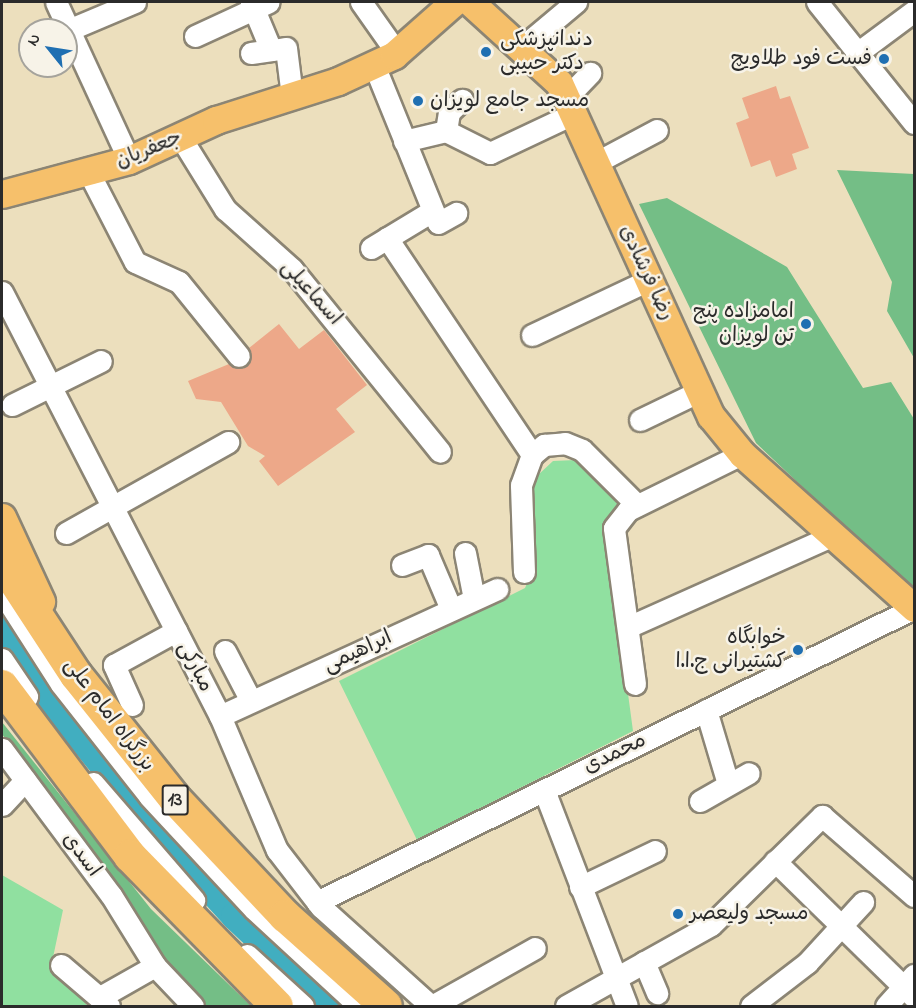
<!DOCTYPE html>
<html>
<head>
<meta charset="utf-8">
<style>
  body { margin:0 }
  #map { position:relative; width:916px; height:1008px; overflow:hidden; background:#ecdfbd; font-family:"Indie Flower","Playpen Sans Arabic",sans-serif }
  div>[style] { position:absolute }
  .green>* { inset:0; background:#90e0a0 }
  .forest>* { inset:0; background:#74be86 }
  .river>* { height:28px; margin:-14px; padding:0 14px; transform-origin:14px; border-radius:14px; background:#41aec0 }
  .building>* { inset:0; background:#eda889 }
  .roads { filter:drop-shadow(2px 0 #8c8574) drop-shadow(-2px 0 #8c8574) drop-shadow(0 2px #8c8574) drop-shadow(0 -2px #8c8574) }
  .minor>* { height:21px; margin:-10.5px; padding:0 10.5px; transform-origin:10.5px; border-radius:10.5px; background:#fff }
  .major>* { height:27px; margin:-13.5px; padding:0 13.5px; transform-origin:13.5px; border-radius:13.5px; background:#f6c06b }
  .highway>* { height:32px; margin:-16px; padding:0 16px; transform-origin:16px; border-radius:16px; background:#f6c06b }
  .dots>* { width:16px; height:16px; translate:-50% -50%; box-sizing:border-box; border:3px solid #f7f3e8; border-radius:50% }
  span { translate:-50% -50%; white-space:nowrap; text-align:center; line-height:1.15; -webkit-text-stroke:5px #f7f3e8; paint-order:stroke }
  .shield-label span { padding:2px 4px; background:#f7f3e8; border:2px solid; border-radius:4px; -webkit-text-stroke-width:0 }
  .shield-label { font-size:20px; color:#2b2b2b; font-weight:700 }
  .poi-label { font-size:21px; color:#2b2b2b }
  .left { translate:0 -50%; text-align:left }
  .right { translate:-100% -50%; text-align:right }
  .street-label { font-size:21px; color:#2b2b2b }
  .frame { position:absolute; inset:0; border:3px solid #2b2b2b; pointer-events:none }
  .north { position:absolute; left:18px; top:18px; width:60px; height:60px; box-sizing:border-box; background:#f7f3e8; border:2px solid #a5a39c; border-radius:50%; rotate:300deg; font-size:16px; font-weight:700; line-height:24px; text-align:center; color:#2b2b2b }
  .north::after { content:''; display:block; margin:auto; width:21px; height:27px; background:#1f6fb2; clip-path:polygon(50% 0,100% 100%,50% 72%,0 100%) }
</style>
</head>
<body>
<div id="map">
  <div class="green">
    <div style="clip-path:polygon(576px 460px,620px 501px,606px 529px,633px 731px,417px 840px,339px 681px,525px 588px,532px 572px,530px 498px,537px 476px,553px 461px)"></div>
    <div style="clip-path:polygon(2px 875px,63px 910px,51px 967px,88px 1006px,2px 1006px)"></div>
  </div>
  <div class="forest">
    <div style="clip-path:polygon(837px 170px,914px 174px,914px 358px,887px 311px,892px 282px)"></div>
    <div style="clip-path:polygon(667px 198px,787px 267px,863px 388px,891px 382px,914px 419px,914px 592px,756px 443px,639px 204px)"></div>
    <div style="clip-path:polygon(2px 722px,151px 909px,251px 1006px,206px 1006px,165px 962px,2px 734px)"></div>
  </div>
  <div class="river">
    <div style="left:2px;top:629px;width:82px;rotate:55.9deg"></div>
    <div style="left:48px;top:697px;width:171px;rotate:50.9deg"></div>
    <div style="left:156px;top:830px;width:117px;rotate:47.4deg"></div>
    <div style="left:235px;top:916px;width:132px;rotate:43.2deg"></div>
  </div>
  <div class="building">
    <div style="clip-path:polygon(776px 86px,780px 99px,790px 96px,809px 148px,792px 154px,797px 169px,776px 177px,770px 160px,751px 167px,736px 123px,749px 118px,742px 98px)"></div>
    <div style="clip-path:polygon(279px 324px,299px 349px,324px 330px,367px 385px,336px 409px,355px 432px,278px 486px,259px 461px,265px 456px,248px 446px,221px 402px,196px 399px,188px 381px,229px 364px,247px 366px,249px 348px)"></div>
  </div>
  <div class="roads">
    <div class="minor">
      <div style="left:56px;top:2px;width:174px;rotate:65.2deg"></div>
      <div style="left:251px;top:2px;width:52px;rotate:67.4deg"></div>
      <div style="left:361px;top:2px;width:62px;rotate:54.8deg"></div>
      <div style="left:817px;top:2px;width:155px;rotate:51.3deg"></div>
      <div style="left:66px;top:31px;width:75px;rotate:-22.8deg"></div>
      <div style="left:195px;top:36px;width:81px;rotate:-24.7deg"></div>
      <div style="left:521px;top:48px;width:72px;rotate:-39.9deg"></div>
      <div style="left:251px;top:53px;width:35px;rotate:-8deg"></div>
      <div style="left:286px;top:48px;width:48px;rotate:82.9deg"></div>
      <div style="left:856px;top:54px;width:72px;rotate:-36.6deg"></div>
      <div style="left:374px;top:65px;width:170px;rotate:67.9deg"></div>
      <div style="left:438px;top:223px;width:21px;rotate:-29deg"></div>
      <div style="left:566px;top:98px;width:35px;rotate:-46deg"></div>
      <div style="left:446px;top:131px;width:19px;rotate:-81deg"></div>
      <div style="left:449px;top:112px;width:18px;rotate:-43deg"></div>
      <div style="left:181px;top:138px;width:84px;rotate:58.2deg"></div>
      <div style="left:225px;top:209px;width:90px;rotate:41.8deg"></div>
      <div style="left:292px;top:269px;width:235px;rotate:51deg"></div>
      <div style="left:404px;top:141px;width:43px;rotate:-13.4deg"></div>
      <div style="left:446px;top:131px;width:49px;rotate:26.6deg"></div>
      <div style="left:490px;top:153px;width:92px;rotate:-25.2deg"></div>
      <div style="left:595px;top:163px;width:70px;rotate:-28deg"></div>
      <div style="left:89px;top:173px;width:100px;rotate:62.7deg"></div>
      <div style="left:135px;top:262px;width:48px;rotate:24.4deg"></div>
      <div style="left:179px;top:282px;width:95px;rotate:51deg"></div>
      <div style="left:387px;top:238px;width:261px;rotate:56.2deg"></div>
      <div style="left:371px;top:248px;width:71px;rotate:-31.2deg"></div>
      <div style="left:2px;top:292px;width:477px;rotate:62.8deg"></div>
      <div style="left:220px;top:716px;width:146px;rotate:67deg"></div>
      <div style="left:277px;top:850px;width:72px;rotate:52.3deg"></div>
      <div style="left:321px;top:907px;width:148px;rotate:42deg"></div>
      <div style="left:532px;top:335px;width:129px;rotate:-25.2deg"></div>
      <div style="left:12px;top:405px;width:99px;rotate:-26.3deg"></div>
      <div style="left:640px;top:420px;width:67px;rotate:-25.8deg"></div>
      <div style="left:66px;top:533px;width:186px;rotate:-29.3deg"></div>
      <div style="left:465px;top:553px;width:47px;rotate:78.9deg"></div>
      <div style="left:402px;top:565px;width:28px;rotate:-21deg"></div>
      <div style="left:428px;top:555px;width:59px;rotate:66.9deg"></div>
      <div style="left:524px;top:572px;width:87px;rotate:-92deg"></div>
      <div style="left:521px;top:485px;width:32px;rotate:-70deg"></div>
      <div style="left:532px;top:455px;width:16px;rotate:-40deg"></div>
      <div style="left:544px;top:445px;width:21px;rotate:-5deg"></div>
      <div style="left:565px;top:443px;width:18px;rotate:22deg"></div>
      <div style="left:582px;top:450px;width:78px;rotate:45deg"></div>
      <div style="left:2px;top:592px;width:109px;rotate:57.3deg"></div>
      <div style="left:61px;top:684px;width:142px;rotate:51.8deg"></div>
      <div style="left:149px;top:796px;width:154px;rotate:47.1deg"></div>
      <div style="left:254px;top:909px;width:143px;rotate:42.7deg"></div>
      <div style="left:628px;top:627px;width:226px;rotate:-24.1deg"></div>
      <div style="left:225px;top:651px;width:56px;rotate:62.5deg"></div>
      <div style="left:2px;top:659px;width:45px;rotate:56deg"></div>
      <div style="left:635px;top:684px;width:157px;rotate:-97.7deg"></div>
      <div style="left:614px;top:528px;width:23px;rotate:-52deg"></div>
      <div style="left:628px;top:510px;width:127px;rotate:-26.2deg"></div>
      <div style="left:132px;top:705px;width:44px;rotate:-114.2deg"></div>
      <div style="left:114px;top:665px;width:71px;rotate:-28.7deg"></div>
      <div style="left:706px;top:710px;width:77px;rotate:73.4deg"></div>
      <div style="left:220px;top:716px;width:305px;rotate:-24.6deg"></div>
      <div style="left:2px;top:749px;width:182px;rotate:53.3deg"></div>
      <div style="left:111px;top:895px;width:84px;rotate:58.2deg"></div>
      <div style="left:155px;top:966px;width:55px;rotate:46.5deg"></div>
      <div style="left:93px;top:783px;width:155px;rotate:49.2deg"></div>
      <div style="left:544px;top:790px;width:231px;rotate:69deg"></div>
      <div style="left:700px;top:801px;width:56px;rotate:-29.7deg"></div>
      <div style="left:2px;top:805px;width:34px;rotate:-47deg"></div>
      <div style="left:775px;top:861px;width:194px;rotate:44.4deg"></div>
      <div style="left:580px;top:887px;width:83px;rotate:-25.6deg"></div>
      <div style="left:317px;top:902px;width:665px;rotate:-26.22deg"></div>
      <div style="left:247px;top:955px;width:76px;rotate:42.3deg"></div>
      <div style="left:644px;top:962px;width:34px;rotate:67deg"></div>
      <div style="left:61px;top:965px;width:63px;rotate:40.5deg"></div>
      <div style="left:102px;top:996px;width:61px;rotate:-29.5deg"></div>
      <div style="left:432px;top:1006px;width:118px;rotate:-29.4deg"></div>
      <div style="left:566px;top:1006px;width:166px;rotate:-29.2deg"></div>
      <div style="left:711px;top:925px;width:156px;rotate:-44.5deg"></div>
      <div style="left:822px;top:816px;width:122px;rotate:41deg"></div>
      <div style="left:751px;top:1006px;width:71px;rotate:-37.5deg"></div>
      <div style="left:807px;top:963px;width:83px;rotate:-47.4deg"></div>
      <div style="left:886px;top:1006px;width:42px;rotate:-47.9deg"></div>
    </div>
    <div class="major">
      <div style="left:470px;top:2px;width:120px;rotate:42.3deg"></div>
      <div style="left:559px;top:83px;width:366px;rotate:65.5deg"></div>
      <div style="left:711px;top:416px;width:49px;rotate:50.8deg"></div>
      <div style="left:742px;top:454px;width:231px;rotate:41.8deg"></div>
      <div style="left:2px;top:194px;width:131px;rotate:-15deg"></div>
      <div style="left:129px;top:160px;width:96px;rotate:-24.7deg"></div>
      <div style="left:216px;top:120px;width:128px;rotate:-17.7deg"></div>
      <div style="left:338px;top:81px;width:62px;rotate:-24.9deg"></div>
      <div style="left:394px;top:55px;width:80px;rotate:-41.5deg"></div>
      <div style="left:2px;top:517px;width:93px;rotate:65.1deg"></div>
    </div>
    <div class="highway">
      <div style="left:2px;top:562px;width:135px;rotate:56.8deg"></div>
      <div style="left:76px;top:675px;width:159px;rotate:51.4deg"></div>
      <div style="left:175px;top:799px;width:161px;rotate:46.8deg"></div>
      <div style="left:285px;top:916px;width:135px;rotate:41.7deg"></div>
      <div style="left:2px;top:686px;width:213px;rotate:53deg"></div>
      <div style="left:130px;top:856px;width:210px;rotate:45.6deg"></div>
    </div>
  </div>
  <div class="dots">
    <div style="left:486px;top:52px;background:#1f6fb2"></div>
    <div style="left:884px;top:59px;background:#1f6fb2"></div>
    <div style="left:418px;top:101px;background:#1f6fb2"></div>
    <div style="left:806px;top:324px;background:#1f6fb2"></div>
    <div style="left:798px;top:650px;background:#1f6fb2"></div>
    <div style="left:678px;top:914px;background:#1f6fb2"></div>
  </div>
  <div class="shield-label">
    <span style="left:175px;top:800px">13</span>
  </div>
  <div class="poi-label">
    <span class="left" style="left:500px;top:52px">دندانپزشکی<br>دکتر حبیبی</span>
    <span class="right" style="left:872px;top:59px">فست فود طلاویچ</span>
    <span class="left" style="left:430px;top:101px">مسجد جامع لویزان</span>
    <span class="right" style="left:794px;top:324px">امامزاده پنج<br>تن لویزان</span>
    <span class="right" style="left:786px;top:650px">خوابگاه<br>کشتیرانی ج.ا.ا</span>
    <span class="left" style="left:690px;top:914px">مسجد ولیعصر</span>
  </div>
  <div class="street-label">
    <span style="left:149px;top:150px;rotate:-22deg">جعفریان</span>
    <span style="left:646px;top:273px;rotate:65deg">رضا فرشادی</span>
    <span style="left:311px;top:293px;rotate:48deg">اسماعیلی</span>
    <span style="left:358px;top:652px;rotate:-25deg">ابراهیمی</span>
    <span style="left:195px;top:667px;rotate:63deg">مبارکی</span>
    <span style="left:109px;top:715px;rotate:53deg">بزرگراه امام علی</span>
    <span style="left:615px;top:754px;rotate:-26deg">محمدی</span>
    <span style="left:81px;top:855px;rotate:53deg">اسدی</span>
  </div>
  <div class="frame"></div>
  <div class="north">N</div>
</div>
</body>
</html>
